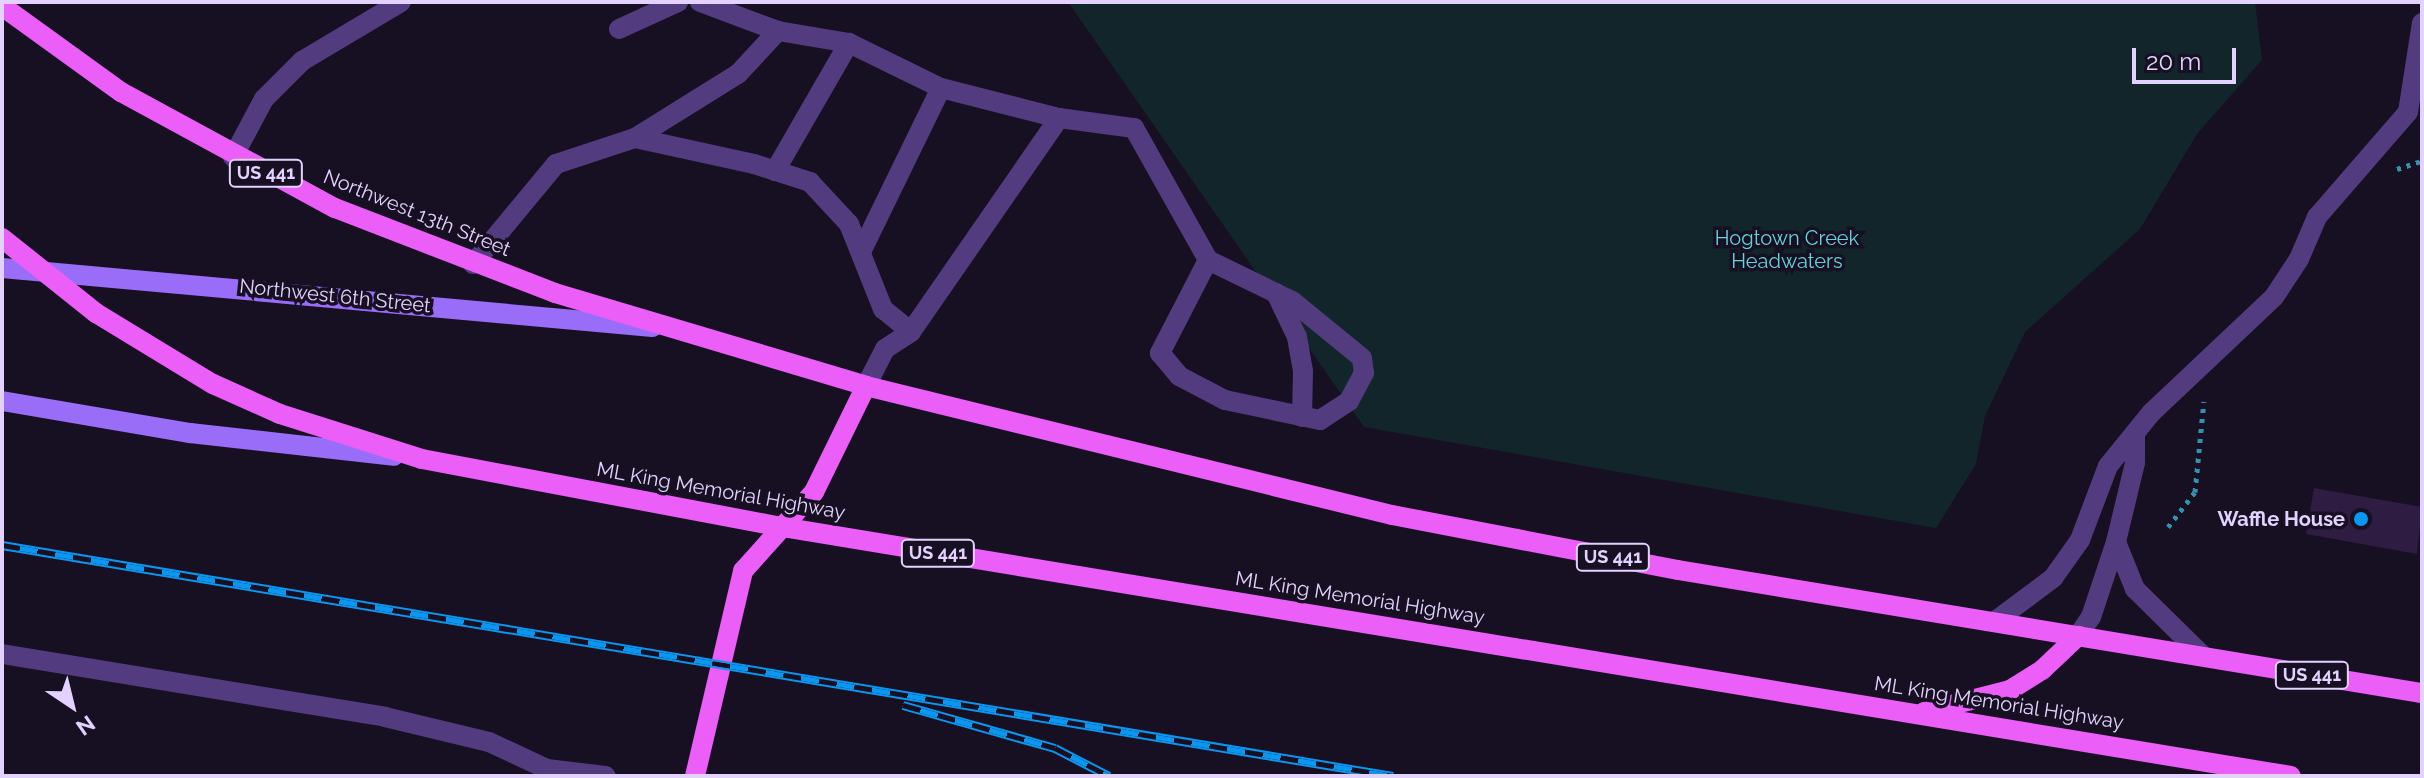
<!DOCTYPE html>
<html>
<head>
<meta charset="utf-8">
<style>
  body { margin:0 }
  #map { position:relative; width:2424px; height:778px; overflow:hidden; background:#170f22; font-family:Raleway,sans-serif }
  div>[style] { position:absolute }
  .green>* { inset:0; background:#12252b }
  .building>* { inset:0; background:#2e1c42 }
  .path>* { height:5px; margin-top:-2.5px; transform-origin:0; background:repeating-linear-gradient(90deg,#3492ae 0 4px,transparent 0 10px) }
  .lane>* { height:20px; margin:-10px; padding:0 10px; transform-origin:10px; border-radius:10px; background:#523c7f }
  .secondary>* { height:20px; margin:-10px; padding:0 10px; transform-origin:10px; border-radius:10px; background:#996df8 }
  .primary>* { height:20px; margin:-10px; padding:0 10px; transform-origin:10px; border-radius:10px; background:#eb5ef7 }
  .rail>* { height:9px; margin-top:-4.5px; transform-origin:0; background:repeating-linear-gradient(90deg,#170f22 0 18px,#0b96ef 0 36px); box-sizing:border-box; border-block:2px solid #0b96ef }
  .dots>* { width:22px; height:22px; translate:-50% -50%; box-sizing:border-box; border:4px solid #170f22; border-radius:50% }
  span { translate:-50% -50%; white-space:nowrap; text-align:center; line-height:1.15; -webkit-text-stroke:7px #170f22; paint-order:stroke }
  .shield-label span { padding:2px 6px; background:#170f22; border:2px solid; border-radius:6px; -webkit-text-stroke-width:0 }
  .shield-label { font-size:18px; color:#e3d2fd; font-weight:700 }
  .street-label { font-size:20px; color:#e3d2fd }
  .park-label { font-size:20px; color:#61d5d9 }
  .poi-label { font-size:20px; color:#e3d2fd; font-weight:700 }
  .right { translate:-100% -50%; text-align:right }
  .frame { position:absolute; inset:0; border:4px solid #e3d2fd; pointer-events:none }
  .north { position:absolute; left:32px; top:666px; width:80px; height:80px; -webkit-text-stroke:6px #170f22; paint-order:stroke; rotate:145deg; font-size:22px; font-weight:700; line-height:32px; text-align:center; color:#e3d2fd }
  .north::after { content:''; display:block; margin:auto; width:28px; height:36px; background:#e3d2fd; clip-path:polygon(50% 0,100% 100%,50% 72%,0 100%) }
  .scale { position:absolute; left:2132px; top:48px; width:104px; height:36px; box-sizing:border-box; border:4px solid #e3d2fd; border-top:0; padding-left:10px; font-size:24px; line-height:28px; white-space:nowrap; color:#e3d2fd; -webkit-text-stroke:6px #170f22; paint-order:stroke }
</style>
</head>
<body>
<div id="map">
  <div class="green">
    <div style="clip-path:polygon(1068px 2px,2255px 2px,2262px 60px,2197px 134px,2140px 229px,2025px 332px,1985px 416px,1976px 464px,1936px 528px,1364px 427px)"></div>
  </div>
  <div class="building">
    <div style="clip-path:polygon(2314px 488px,2422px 507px,2417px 554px,2306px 534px)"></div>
  </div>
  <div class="path">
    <div style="left:2397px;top:169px;width:26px;rotate:-18deg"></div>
    <div style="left:2168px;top:527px;width:44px;rotate:-52.4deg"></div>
    <div style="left:2195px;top:492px;width:91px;rotate:-84.4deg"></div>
  </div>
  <div class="lane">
    <div style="left:700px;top:2px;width:83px;rotate:20.4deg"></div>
    <div style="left:619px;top:29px;width:65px;rotate:-24.6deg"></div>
    <div style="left:1059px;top:118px;width:76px;rotate:7.6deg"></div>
    <div style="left:1134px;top:128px;width:151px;rotate:60.7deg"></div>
    <div style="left:1208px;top:260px;width:105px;rotate:117.3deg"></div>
    <div style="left:1160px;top:353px;width:30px;rotate:50deg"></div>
    <div style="left:1179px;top:376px;width:52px;rotate:27.6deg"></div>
    <div style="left:1225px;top:400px;width:97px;rotate:11.9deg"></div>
    <div style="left:1320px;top:420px;width:35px;rotate:-33deg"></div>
    <div style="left:1349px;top:401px;width:32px;rotate:-62deg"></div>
    <div style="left:1364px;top:373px;width:15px;rotate:-98deg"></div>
    <div style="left:1362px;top:358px;width:90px;rotate:-140.8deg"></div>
    <div style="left:1292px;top:301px;width:93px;rotate:-154deg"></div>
    <div style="left:635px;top:138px;width:121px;rotate:-31.9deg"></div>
    <div style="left:738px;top:74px;width:59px;rotate:-47.1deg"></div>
    <div style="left:778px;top:31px;width:72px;rotate:9.6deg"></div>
    <div style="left:849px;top:43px;width:102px;rotate:26.1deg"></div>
    <div style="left:941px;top:88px;width:122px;rotate:14.3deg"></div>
    <div style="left:1059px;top:118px;width:260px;rotate:124.7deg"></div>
    <div style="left:233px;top:157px;width:66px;rotate:-61.9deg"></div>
    <div style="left:264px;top:99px;width:54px;rotate:-45deg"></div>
    <div style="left:302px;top:61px;width:115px;rotate:-30.8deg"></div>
    <div style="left:775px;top:171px;width:148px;rotate:-60deg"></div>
    <div style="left:861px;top:252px;width:182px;rotate:-64deg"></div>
    <div style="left:473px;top:264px;width:130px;rotate:-50.3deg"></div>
    <div style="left:556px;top:164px;width:83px;rotate:-18.2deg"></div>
    <div style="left:635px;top:138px;width:122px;rotate:12.3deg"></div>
    <div style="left:754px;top:164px;width:59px;rotate:17.8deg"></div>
    <div style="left:810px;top:182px;width:57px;rotate:47.1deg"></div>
    <div style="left:849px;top:224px;width:92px;rotate:68.2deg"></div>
    <div style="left:883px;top:309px;width:36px;rotate:39deg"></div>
    <div style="left:911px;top:332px;width:31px;rotate:147deg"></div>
    <div style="left:885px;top:349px;width:42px;rotate:117.2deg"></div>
    <div style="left:1276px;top:293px;width:49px;rotate:64.5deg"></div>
    <div style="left:1297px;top:337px;width:35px;rotate:80deg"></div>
    <div style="left:1303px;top:371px;width:46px;rotate:91.2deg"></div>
    <div style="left:2116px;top:542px;width:51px;rotate:68deg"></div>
    <div style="left:2135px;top:589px;width:95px;rotate:44.6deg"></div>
    <div style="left:1994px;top:622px;width:74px;rotate:-36.7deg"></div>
    <div style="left:2053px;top:578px;width:47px;rotate:-54.6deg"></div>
    <div style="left:2080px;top:540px;width:79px;rotate:-69.3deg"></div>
    <div style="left:2108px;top:466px;width:68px;rotate:-50.9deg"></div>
    <div style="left:2151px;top:413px;width:169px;rotate:-43.3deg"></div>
    <div style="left:2274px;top:297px;width:45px;rotate:-56.7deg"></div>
    <div style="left:2299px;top:259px;width:46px;rotate:-66.8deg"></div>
    <div style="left:2317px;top:217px;width:139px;rotate:-49.1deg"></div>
    <div style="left:2408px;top:112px;width:90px;rotate:-81.1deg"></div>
    <div style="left:2078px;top:636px;width:23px;rotate:-56deg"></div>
    <div style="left:2091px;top:617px;width:79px;rotate:-71.6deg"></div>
    <div style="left:2116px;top:542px;width:81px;rotate:-76.5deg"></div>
    <div style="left:2135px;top:463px;width:29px;rotate:-90deg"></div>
    <div style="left:2px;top:654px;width:388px;rotate:9.3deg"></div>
    <div style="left:385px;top:717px;width:107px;rotate:13.5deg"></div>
    <div style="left:489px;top:742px;width:64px;rotate:25deg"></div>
    <div style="left:547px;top:769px;width:59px;rotate:6.8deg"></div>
  </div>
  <div class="secondary">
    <div style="left:2px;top:268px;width:653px;rotate:5.19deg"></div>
    <div style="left:2px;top:401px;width:191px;rotate:9.7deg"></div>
    <div style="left:190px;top:433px;width:205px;rotate:6.4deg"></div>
  </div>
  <div class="primary">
    <div style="left:2px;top:6px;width:147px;rotate:35.9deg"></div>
    <div style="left:121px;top:92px;width:243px;rotate:28.5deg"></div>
    <div style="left:335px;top:208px;width:236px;rotate:21.1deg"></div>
    <div style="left:555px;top:293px;width:325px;rotate:16.6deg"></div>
    <div style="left:866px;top:386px;width:542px;rotate:13.78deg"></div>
    <div style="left:1392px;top:515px;width:291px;rotate:10.9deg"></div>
    <div style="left:1678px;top:570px;width:754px;rotate:9.39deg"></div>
    <div style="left:2px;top:238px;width:120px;rotate:38.6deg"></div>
    <div style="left:96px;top:313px;width:137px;rotate:31.3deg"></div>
    <div style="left:213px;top:384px;width:73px;rotate:24.1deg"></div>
    <div style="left:280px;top:414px;width:149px;rotate:17.6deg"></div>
    <div style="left:422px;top:459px;width:366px;rotate:10.7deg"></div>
    <div style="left:782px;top:527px;width:1529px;rotate:9.37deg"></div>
    <div style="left:1924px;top:712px;width:89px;rotate:-14.3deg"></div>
    <div style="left:2010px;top:690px;width:38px;rotate:-32deg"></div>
    <div style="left:2042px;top:670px;width:50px;rotate:-43.4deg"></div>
    <div style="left:695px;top:776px;width:211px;rotate:-76.8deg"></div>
    <div style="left:743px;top:571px;width:106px;rotate:-48.1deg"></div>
    <div style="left:814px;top:492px;width:118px;rotate:-63.9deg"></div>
  </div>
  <div class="rail">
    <div style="left:2px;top:545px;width:1410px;rotate:9.43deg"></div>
    <div style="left:903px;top:705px;width:158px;rotate:15.8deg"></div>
    <div style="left:1055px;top:748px;width:61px;rotate:27.4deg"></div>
  </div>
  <div class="dots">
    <div style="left:2361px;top:519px;background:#0b96ef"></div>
  </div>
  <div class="shield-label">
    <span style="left:266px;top:173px">US 441</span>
    <span style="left:938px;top:553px">US 441</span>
    <span style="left:1613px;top:557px">US 441</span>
    <span style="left:2312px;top:675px">US 441</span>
  </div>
  <div class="street-label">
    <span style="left:417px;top:213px;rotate:22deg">Northwest 13th Street</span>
    <span style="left:335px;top:296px;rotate:6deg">Northwest 6th Street</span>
    <span style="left:721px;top:491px;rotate:10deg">ML King Memorial Highway</span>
    <span style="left:1360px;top:598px;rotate:9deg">ML King Memorial Highway</span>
    <span style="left:1999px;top:703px;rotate:9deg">ML King Memorial Highway</span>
  </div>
  <div class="park-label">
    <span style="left:1787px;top:250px">Hogtown Creek<br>Headwaters</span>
  </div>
  <div class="poi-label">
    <span class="right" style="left:2345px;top:519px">Waffle House</span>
  </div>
  <div class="frame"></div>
  <div class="north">N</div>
  <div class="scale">20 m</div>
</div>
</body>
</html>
